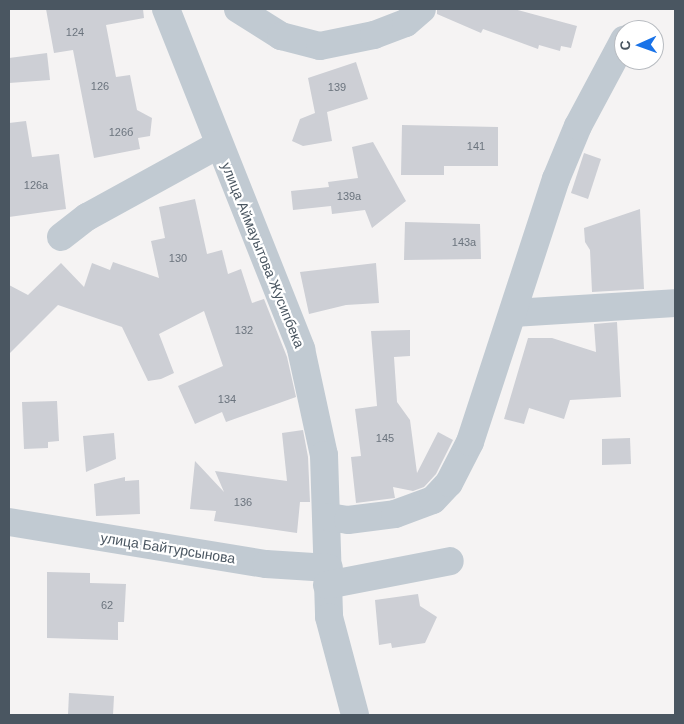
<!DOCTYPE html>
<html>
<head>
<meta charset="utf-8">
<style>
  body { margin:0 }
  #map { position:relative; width:684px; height:724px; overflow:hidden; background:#f5f3f3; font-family:Arial,sans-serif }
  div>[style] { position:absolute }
  .building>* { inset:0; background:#cdcfd5 }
  .minor>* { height:28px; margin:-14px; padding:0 14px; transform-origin:14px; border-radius:14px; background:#c1cad2 }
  span { translate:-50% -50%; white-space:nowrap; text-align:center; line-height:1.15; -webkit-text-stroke:4.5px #fff; paint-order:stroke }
  .number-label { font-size:11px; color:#6b747e }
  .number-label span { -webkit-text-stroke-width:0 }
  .street-label { font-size:14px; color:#4a5661 }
  .frame { position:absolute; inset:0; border:10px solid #4a5661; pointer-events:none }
  .north { position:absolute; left:614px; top:20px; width:50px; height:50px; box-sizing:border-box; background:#fff; border:1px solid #b7bbc0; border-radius:50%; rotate:268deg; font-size:14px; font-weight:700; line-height:20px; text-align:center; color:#4a5661 }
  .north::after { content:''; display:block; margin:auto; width:18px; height:22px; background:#1a73e8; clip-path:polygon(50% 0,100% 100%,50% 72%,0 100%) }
</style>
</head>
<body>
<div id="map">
  <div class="building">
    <div style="clip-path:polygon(46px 9px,143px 9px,144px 18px,106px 25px,116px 77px,130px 75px,137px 110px,152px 118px,150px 136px,138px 138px,140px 149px,94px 158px,73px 50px,54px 53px)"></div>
    <div style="clip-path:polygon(437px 9px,514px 9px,577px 26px,571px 48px,561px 46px,560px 51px,539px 45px,538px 49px,483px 29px,481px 33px,437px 14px)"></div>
    <div style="clip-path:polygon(47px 53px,50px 80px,9px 83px,9px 58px)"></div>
    <div style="clip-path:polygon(356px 62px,368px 99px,327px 112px,332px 141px,303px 146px,292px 141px,300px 119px,315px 113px,308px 78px)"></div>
    <div style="clip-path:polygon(26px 121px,32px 157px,59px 154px,66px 209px,9px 217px,9px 123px)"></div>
    <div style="clip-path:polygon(402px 125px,498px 127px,498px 166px,444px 166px,444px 175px,401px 175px)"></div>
    <div style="clip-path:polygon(373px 142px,406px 201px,372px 228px,365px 210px,332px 214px,331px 206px,293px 210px,291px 191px,329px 187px,328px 182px,358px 178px,352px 147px)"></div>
    <div style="clip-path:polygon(584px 153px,601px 159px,588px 199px,571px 193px)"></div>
    <div style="clip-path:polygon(195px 199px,207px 254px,222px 250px,228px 274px,241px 269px,252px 303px,264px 299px,287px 357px,296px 397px,226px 422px,222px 412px,195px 424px,178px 386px,223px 366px,204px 311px,159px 334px,174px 373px,161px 379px,148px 381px,122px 327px,58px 305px,9px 354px,9px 285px,28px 295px,61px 263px,84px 287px,92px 263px,110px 270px,113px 262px,159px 278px,151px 241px,165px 238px,159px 207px)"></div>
    <div style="clip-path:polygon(640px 209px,644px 289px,592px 292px,590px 250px,585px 242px,584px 228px)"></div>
    <div style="clip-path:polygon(405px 222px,480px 224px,481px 259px,404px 260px)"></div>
    <div style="clip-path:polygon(376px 263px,379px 303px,346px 305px,309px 314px,300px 272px)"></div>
    <div style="clip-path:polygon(617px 322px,621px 397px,570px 400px,564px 419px,529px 408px,524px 424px,504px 419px,528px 338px,552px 338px,596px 352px,594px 324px)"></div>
    <div style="clip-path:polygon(410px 330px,410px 356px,394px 357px,397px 402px,410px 420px,417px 473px,438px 432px,453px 440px,436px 474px,424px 487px,413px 491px,393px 487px,395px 498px,356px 503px,351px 457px,361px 456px,355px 409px,377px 406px,371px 331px)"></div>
    <div style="clip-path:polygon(57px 401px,59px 441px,48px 442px,48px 448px,24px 449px,22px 402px)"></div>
    <div style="clip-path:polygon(303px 430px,308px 457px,310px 502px,300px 502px,297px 533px,214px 521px,216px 511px,190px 509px,195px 461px,224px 492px,215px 471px,287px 481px,282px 433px)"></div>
    <div style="clip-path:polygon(114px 433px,116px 459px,86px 472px,83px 436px)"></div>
    <div style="clip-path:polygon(630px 438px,631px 464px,602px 465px,602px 439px)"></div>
    <div style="clip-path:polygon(125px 477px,125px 481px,139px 480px,140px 514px,96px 516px,94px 484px)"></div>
    <div style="clip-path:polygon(47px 572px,90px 573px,90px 583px,126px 584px,124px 622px,118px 622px,118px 640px,47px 638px)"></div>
    <div style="clip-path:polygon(418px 594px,420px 606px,437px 617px,425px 643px,392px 648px,391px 643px,379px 645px,375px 600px)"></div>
    <div style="clip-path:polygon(69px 693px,114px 696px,113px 715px,68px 715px)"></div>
  </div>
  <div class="minor">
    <div style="left:166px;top:9px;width:366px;rotate:68.3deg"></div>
    <div style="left:301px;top:349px;width:108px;rotate:77.8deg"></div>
    <div style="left:324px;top:455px;width:162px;rotate:88.2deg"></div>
    <div style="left:329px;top:617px;width:101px;rotate:75.1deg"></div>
    <div style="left:238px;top:9px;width:51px;rotate:32.1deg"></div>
    <div style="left:281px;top:36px;width:40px;rotate:14.4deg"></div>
    <div style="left:320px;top:46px;width:55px;rotate:-11.5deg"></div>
    <div style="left:374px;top:35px;width:34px;rotate:-21deg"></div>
    <div style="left:406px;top:23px;width:21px;rotate:-41deg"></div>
    <div style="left:61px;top:237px;width:33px;rotate:-38deg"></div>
    <div style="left:87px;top:217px;width:149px;rotate:-28.8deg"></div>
    <div style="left:513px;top:313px;width:162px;rotate:-3.5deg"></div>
    <div style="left:329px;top:517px;width:19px;rotate:9deg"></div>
    <div style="left:348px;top:520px;width:47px;rotate:-7.3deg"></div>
    <div style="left:395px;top:514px;width:40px;rotate:-20.2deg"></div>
    <div style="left:433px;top:500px;width:23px;rotate:-47deg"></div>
    <div style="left:449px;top:483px;width:46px;rotate:-62.9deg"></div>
    <div style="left:470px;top:442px;width:277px;rotate:-71.9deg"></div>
    <div style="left:556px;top:179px;width:57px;rotate:-67.5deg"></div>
    <div style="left:578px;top:126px;width:98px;rotate:-61.9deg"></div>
    <div style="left:9px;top:522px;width:260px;rotate:9.3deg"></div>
    <div style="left:266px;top:564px;width:63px;rotate:3.6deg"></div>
    <div style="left:327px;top:585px;width:125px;rotate:-11deg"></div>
  </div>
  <div class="number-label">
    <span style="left:75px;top:32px">124</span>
    <span style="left:100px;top:86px">126</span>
    <span style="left:337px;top:87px">139</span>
    <span style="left:121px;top:132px">126б</span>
    <span style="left:476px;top:146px">141</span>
    <span style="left:36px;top:185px">126а</span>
    <span style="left:349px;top:196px">139а</span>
    <span style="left:464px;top:242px">143а</span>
    <span style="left:178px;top:258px">130</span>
    <span style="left:244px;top:330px">132</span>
    <span style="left:227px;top:399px">134</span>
    <span style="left:385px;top:438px">145</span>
    <span style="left:243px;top:502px">136</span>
    <span style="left:107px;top:605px">62</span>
  </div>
  <div class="street-label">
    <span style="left:263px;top:255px;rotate:68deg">улица Аймауытова Жусипбека</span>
    <span style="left:168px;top:548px;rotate:9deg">улица Байтурсынова</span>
  </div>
  <div class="frame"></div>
  <div class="north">С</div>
</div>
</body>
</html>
